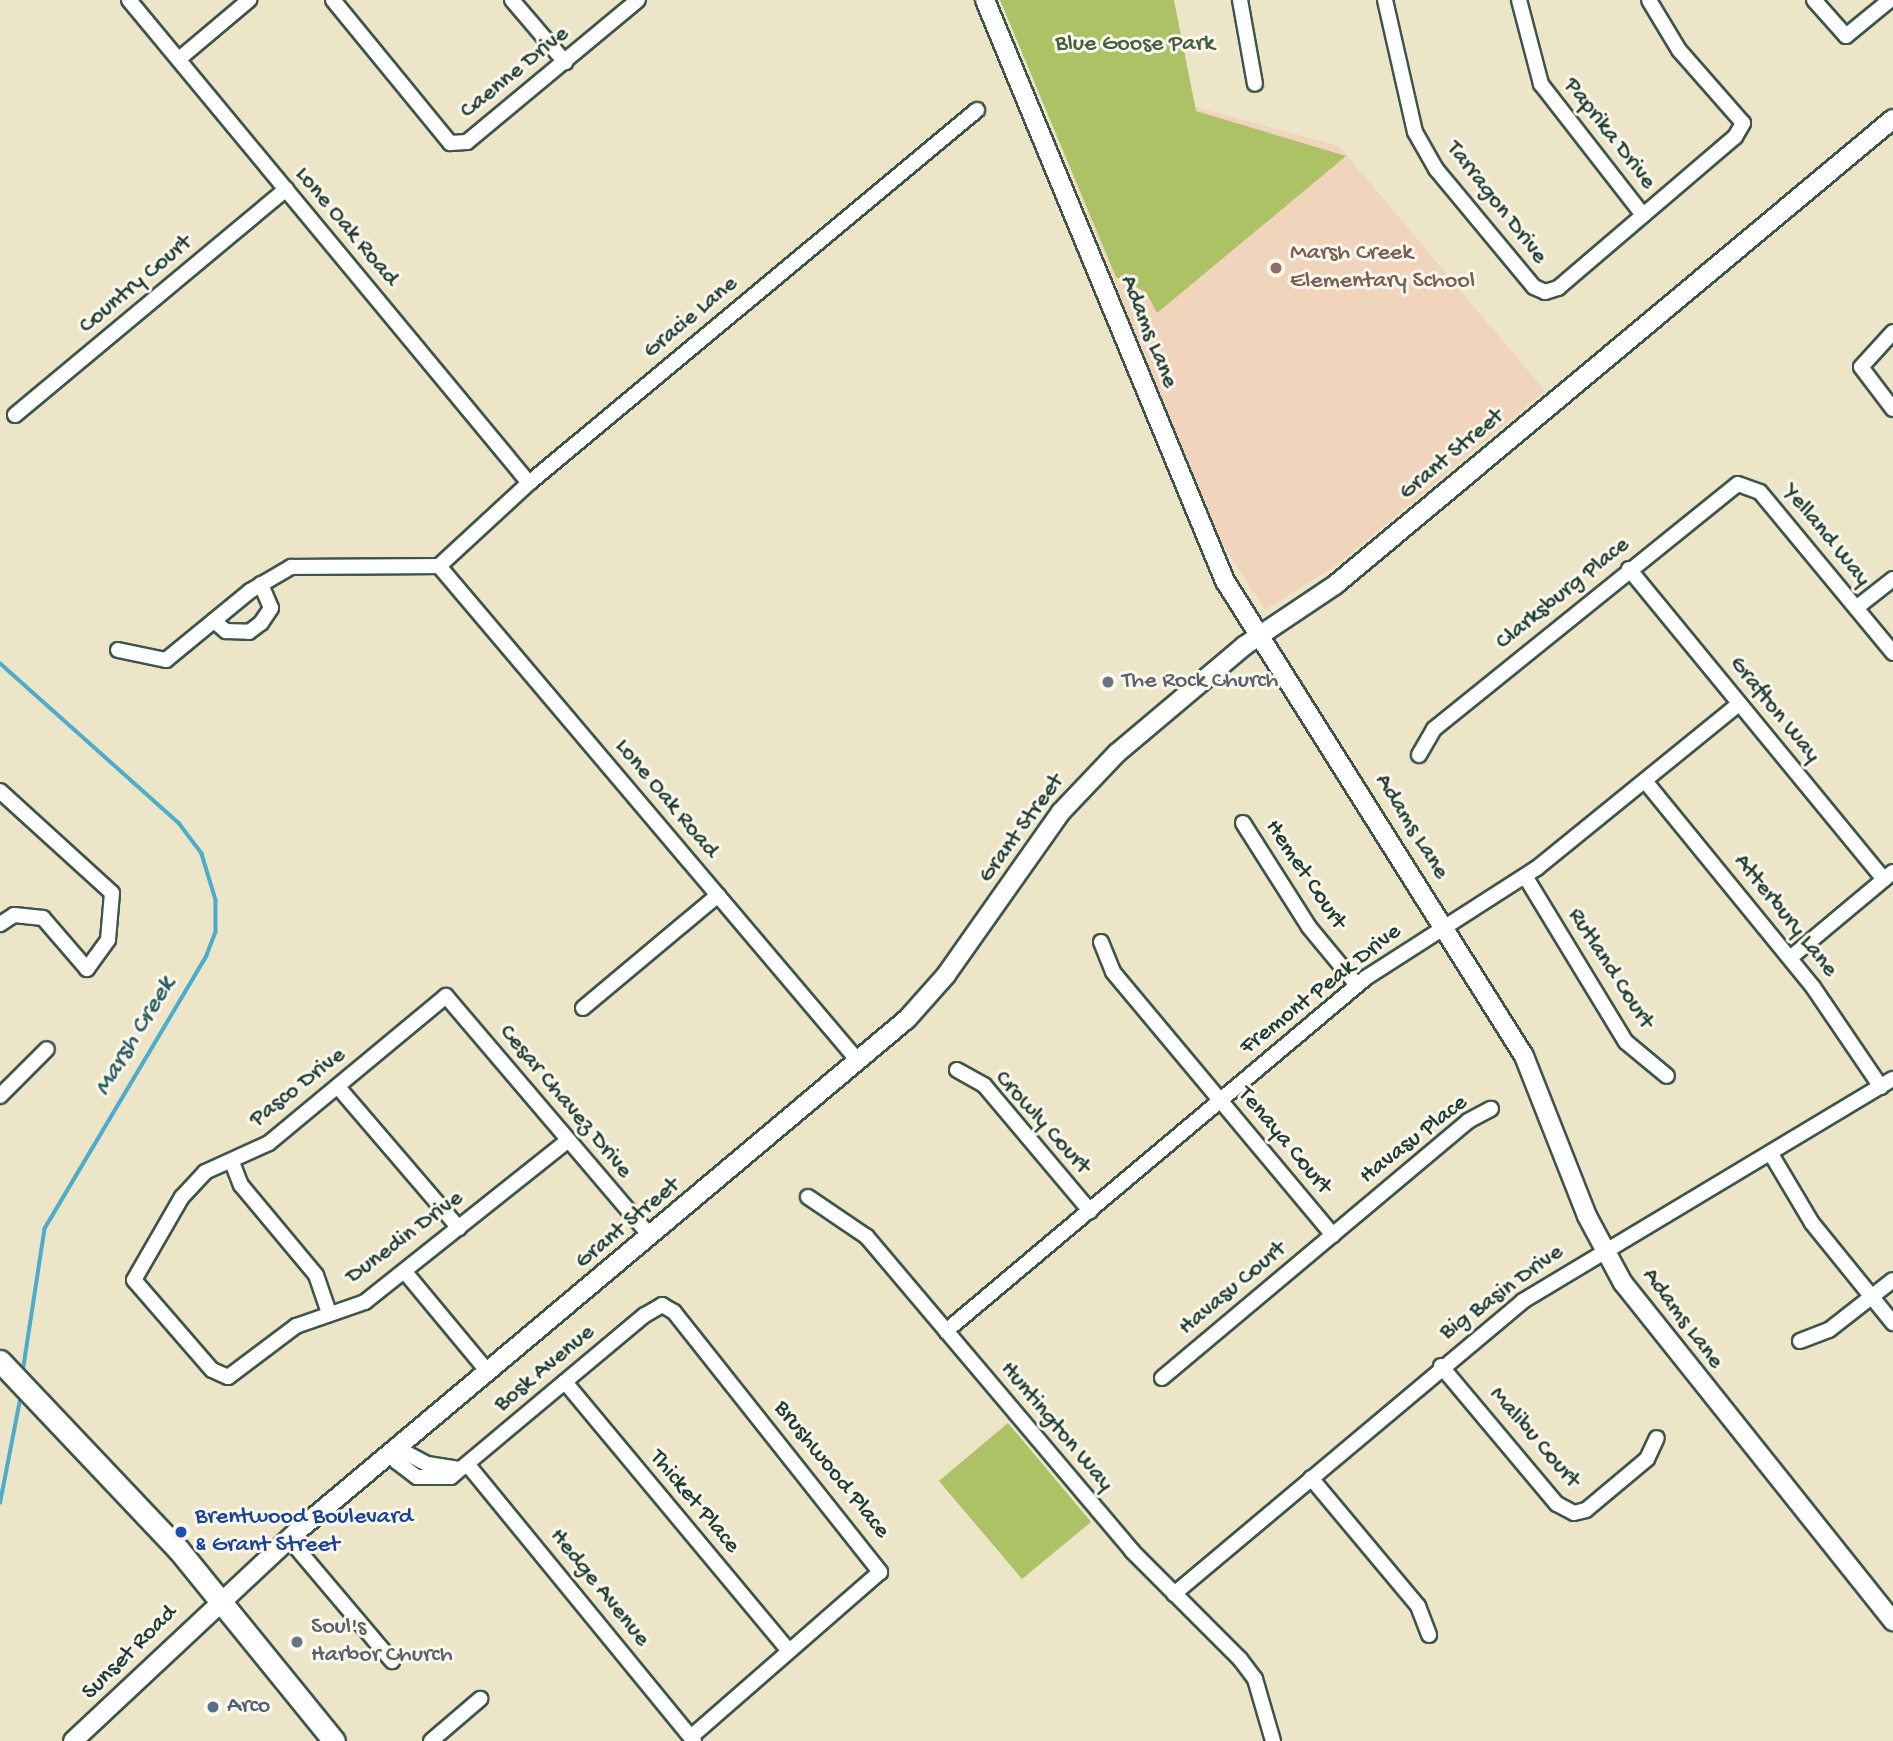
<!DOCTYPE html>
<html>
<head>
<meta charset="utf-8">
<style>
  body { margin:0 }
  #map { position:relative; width:1893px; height:1741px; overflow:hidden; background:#ede5c8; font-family:"Gochi Hand",sans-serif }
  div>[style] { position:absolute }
  .built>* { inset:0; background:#f0d5bc }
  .green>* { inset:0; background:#adc165 }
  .stream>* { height:3.5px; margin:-1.75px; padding:0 1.75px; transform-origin:1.75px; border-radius:1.75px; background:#4caccb }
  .roads { filter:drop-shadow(2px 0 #3e564a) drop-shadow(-2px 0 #3e564a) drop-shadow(0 2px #3e564a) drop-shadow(0 -2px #3e564a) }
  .minor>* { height:14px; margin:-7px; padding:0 7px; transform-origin:7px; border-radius:7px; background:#fff }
  .tertiary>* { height:18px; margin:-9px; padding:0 9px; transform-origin:9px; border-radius:9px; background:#fff }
  .primary>* { height:21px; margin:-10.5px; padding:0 10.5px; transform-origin:10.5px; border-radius:10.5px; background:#fff }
  .dots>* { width:19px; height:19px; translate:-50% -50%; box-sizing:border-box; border:4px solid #fbf7ec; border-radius:50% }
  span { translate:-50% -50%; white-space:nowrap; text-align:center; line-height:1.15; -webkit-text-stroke:6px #fbf7ec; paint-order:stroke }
  .park-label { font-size:24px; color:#425e40 }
  .street-label { font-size:24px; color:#1f3d34 }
  .education-label { font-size:24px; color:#785e54 }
  .left { translate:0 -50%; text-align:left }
  .worship-label { font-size:24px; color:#5b616d }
  .transit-label { font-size:24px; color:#164399 }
  .service-label { font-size:24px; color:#4e5e75 }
  .water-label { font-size:26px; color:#2c5e61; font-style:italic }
</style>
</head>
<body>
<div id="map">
  <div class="built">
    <div style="clip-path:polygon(1026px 61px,1339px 146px,1545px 391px,1337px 565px,1265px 610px,1217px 536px)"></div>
  </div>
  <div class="green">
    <div style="clip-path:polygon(1000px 0,1174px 0,1196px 111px,1346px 156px,1157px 313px,1146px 292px,1116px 277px)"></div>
    <div style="clip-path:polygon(1008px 1423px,1091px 1522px,1022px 1579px,939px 1481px)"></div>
  </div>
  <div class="stream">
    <div style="left:0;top:663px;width:240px;rotate:41.8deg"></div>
    <div style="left:179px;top:823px;width:39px;rotate:53deg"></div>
    <div style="left:202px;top:854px;width:48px;rotate:73.1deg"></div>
    <div style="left:216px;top:900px;width:32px;rotate:90deg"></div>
    <div style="left:216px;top:932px;width:26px;rotate:111deg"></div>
    <div style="left:207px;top:956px;width:317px;rotate:120.7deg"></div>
    <div style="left:45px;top:1229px;width:146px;rotate:98.7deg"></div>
    <div style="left:0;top:1503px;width:110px;rotate:-79deg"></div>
  </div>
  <div class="roads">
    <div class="minor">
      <div style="left:129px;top:0;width:627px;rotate:50.37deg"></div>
      <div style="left:333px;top:0;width:185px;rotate:50.7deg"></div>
      <div style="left:450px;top:143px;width:17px;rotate:-3deg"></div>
      <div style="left:467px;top:142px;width:222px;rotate:-39.7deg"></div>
      <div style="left:512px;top:0;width:82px;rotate:49.5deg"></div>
      <div style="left:1240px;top:0;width:85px;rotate:79.9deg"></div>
      <div style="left:1385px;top:0;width:135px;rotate:77.2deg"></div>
      <div style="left:1415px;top:132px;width:43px;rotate:60.4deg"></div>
      <div style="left:1436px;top:169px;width:153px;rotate:50.3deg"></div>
      <div style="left:1534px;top:287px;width:12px;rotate:24deg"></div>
      <div style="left:1545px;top:292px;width:14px;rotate:-17deg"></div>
      <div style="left:1558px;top:288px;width:233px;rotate:-40.5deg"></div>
      <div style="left:1735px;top:137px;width:16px;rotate:-60deg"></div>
      <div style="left:1743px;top:123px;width:97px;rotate:-131.2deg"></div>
      <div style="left:1679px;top:50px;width:58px;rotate:-121deg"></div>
      <div style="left:1519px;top:0;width:87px;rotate:75.3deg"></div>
      <div style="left:1541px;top:84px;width:166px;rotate:52.1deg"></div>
      <div style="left:1814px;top:0;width:48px;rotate:48.4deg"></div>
      <div style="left:1846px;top:36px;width:57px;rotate:-39.3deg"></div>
      <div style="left:179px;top:59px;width:92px;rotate:-40.1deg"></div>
      <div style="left:1893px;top:332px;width:47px;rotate:132.4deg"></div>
      <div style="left:1861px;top:367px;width:53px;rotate:52.7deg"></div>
      <div style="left:15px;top:415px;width:353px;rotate:-39.8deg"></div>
      <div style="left:439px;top:566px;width:122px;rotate:-42.7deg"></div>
      <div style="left:529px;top:483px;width:583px;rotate:-39.78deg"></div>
      <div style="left:439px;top:566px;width:649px;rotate:49.75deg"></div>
      <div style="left:1629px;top:569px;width:401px;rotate:50.6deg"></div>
      <div style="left:1856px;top:608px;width:47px;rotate:-38.1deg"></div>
      <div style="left:214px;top:621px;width:16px;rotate:40deg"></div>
      <div style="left:226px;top:631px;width:23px;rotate:2deg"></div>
      <div style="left:249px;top:632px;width:15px;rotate:-37deg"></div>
      <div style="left:261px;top:623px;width:18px;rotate:-56deg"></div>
      <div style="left:271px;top:608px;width:26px;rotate:-113deg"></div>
      <div style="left:118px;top:650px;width:49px;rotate:11.8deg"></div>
      <div style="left:166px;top:660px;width:109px;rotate:-39.4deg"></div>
      <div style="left:250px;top:591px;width:48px;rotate:-30.3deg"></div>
      <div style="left:291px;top:567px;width:148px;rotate:-0.4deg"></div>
      <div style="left:1419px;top:755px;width:30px;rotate:-60deg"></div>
      <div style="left:1434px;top:729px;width:390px;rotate:-38.9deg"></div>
      <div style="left:1738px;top:484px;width:23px;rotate:20deg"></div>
      <div style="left:1760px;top:492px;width:209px;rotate:50.4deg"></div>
      <div style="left:1645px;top:781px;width:266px;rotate:50.8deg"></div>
      <div style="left:1813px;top:987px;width:121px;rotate:55.8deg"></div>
      <div style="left:0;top:791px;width:151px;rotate:42.3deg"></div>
      <div style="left:112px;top:893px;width:47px;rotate:94.9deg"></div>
      <div style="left:108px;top:940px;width:36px;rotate:126deg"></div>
      <div style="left:87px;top:969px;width:67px;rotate:-130.8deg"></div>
      <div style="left:43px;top:918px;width:29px;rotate:-174deg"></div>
      <div style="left:14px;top:915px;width:17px;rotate:147deg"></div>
      <div style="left:1243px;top:823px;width:123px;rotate:57.6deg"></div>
      <div style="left:1309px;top:927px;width:75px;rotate:50.4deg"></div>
      <div style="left:1525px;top:876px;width:194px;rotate:58.7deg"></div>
      <div style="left:1626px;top:1042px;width:53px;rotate:39.7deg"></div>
      <div style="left:1101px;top:942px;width:32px;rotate:68deg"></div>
      <div style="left:1113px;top:972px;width:343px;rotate:50.1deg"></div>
      <div style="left:1790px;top:958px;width:134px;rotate:-39.9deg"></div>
      <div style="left:583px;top:1008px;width:176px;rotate:-39.9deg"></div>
      <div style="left:957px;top:1070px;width:31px;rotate:29deg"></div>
      <div style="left:984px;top:1085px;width:165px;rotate:49.9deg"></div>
      <div style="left:338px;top:1087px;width:186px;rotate:49.4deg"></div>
      <div style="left:0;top:1096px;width:66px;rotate:-45deg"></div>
      <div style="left:566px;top:1142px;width:257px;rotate:141.5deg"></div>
      <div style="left:365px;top:1302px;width:73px;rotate:160.8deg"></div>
      <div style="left:296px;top:1326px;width:85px;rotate:143.1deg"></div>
      <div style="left:228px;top:1377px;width:17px;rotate:-156deg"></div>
      <div style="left:212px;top:1370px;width:119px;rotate:-130.9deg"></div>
      <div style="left:134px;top:1280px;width:96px;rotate:-60deg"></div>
      <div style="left:182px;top:1197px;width:34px;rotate:-47deg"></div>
      <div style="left:205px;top:1172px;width:70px;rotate:-24.4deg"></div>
      <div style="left:269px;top:1143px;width:230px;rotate:-39.7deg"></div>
      <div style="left:446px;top:996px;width:315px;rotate:49.6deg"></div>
      <div style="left:1771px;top:1154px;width:80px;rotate:59.3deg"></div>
      <div style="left:1812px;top:1223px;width:129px;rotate:51deg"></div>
      <div style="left:232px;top:1162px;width:25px;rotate:69deg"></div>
      <div style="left:241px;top:1185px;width:117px;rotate:50.2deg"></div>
      <div style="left:316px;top:1275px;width:39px;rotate:71deg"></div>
      <div style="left:808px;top:1197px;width:71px;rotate:34.1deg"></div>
      <div style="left:867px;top:1237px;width:411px;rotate:49.8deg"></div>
      <div style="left:1132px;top:1551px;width:153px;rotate:45deg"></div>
      <div style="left:1240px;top:1659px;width:25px;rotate:53deg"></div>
      <div style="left:1255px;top:1679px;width:65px;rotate:73.8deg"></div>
      <div style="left:405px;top:1272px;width:131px;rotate:50.3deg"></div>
      <div style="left:946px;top:1331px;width:550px;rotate:-40.06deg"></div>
      <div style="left:1367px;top:977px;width:202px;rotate:-32.7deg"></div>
      <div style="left:1537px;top:868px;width:260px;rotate:-39.1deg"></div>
      <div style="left:1800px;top:1341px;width:31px;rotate:-21deg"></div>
      <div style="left:1829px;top:1330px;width:81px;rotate:-38deg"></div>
      <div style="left:1441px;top:1366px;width:180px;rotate:50deg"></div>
      <div style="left:1557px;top:1504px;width:19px;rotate:28deg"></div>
      <div style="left:1574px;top:1513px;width:12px;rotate:-14deg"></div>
      <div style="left:1586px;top:1510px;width:80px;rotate:-39.9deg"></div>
      <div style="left:1647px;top:1459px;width:23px;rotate:-65deg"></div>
      <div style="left:1162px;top:1378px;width:400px;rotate:-40deg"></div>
      <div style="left:1468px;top:1121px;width:26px;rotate:-28deg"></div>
      <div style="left:565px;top:1382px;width:350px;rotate:50.2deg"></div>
      <div style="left:468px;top:1465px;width:357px;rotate:50.7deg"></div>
      <div style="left:459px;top:1469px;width:32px;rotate:-171deg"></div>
      <div style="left:427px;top:1464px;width:34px;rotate:-152deg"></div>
      <div style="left:397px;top:1448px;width:14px;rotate:90deg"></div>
      <div style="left:397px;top:1462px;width:25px;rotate:37deg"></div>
      <div style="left:417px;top:1477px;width:34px"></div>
      <div style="left:451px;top:1477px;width:253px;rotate:-39.9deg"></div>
      <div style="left:645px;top:1315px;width:20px;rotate:-30deg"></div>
      <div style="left:662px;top:1305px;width:14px;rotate:30deg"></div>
      <div style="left:674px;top:1312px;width:332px;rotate:51.6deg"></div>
      <div style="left:880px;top:1572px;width:251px;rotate:138.9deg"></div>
      <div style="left:1311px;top:1478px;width:167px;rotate:50.1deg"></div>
      <div style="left:1418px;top:1606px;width:31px;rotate:69deg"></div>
      <div style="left:289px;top:1539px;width:160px;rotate:49.8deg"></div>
      <div style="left:1174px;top:1594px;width:456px;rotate:-40deg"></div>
      <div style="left:1523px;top:1301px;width:431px;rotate:-31deg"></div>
      <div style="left:431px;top:1741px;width:65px;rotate:-40.6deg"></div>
    </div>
    <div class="tertiary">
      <div style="left:985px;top:0;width:629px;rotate:67.56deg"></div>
      <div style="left:1225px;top:581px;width:561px;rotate:57.81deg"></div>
      <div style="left:1524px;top:1056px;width:172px;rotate:68.5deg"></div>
      <div style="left:1587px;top:1216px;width:76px;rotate:61.8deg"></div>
      <div style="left:1623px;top:1283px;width:433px;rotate:51.4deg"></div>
      <div style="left:73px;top:1741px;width:312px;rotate:-43.1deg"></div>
      <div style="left:301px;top:1528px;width:791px;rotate:-40.03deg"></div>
      <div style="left:907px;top:1019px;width:59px;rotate:-48.4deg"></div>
      <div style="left:946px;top:975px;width:199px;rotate:-54.8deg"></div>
      <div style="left:1061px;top:812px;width:81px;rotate:-46.5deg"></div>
      <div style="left:1117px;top:753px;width:166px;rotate:-40.1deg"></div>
      <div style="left:1244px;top:646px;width:110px;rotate:-33.8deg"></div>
      <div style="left:1335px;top:585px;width:727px;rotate:-39.87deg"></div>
    </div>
    <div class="primary">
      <div style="left:0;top:1361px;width:259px;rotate:46.6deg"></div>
      <div style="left:178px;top:1549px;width:247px;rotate:50.9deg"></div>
    </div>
  </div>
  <div class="dots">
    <div style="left:1276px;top:268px;background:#8d6e63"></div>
    <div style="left:1108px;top:682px;background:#6b7280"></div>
    <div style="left:181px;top:1532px;background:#1a4fb4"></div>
    <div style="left:297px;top:1642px;background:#6b7280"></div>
    <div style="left:213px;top:1707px;background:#5c6f8a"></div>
  </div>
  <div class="park-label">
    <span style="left:1135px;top:45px">Blue Goose Park</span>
  </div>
  <div class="street-label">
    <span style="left:515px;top:73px;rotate:-39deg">Caenne Drive</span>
    <span style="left:1609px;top:134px;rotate:52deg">Paprika Drive</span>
    <span style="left:1496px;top:203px;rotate:52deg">Tarragon Drive</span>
    <span style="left:346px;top:227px;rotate:50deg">Lone Oak Road</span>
    <span style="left:136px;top:285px;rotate:-40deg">Country Court</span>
    <span style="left:691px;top:318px;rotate:-40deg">Gracie Lane</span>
    <span style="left:1148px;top:332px;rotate:68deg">Adams Lane</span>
    <span style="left:1452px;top:455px;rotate:-40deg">Grant Street</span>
    <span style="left:1826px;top:536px;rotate:51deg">Yelland Way</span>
    <span style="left:1563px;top:594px;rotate:-39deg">Clarksburg Place</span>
    <span style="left:1774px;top:710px;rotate:51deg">Grafton Way</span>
    <span style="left:666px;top:799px;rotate:50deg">Lone Oak Road</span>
    <span style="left:1411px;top:827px;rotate:58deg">Adams Lane</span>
    <span style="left:1022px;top:829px;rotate:-54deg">Grant Street</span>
    <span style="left:1305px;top:875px;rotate:56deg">Hemet Court</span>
    <span style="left:1785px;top:916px;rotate:51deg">Atterbury Lane</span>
    <span style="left:1610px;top:969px;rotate:57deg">Rutland Court</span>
    <span style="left:1321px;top:990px;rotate:-38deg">Fremont Peak Drive</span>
    <span style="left:298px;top:1088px;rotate:-38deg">Pasco Drive</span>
    <span style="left:565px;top:1102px;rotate:50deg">Cesar Chavez Drive</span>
    <span style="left:1042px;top:1123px;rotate:48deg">Crowly Court</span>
    <span style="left:1414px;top:1140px;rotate:-38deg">Havasu Place</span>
    <span style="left:1284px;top:1141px;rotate:50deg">Tenaya Court</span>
    <span style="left:628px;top:1224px;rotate:-40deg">Grant Street</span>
    <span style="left:405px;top:1238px;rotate:-37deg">Dunedin Drive</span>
    <span style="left:1233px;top:1289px;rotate:-40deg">Havasu Court</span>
    <span style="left:1502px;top:1293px;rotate:-36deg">Big Basin Drive</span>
    <span style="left:1682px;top:1319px;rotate:53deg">Adams Lane</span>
    <span style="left:545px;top:1369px;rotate:-40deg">Bosk Avenue</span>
    <span style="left:1056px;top:1427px;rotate:50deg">Huntington Way</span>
    <span style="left:1534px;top:1438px;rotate:49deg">Malibu Court</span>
    <span style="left:831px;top:1470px;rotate:51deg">Brushwood Place</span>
    <span style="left:694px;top:1502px;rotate:50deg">Thicket Place</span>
    <span style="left:599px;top:1588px;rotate:51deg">Hedge Avenue</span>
    <span style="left:130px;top:1653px;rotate:-45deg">Sunset Road</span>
  </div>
  <div class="education-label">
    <span class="left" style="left:1290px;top:268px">Marsh Creek<br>Elementary School</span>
  </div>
  <div class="worship-label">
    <span class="left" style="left:1122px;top:682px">The Rock Church</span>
    <span class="left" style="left:311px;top:1642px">Soul's<br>Harbor Church</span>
  </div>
  <div class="transit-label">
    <span class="left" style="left:195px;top:1532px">Brentwood Boulevard<br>&amp; Grant Street</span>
  </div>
  <div class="service-label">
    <span class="left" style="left:227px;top:1707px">Arco</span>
  </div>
  <div class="water-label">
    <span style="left:136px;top:1037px;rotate:-59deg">Marsh Creek</span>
  </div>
</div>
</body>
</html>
